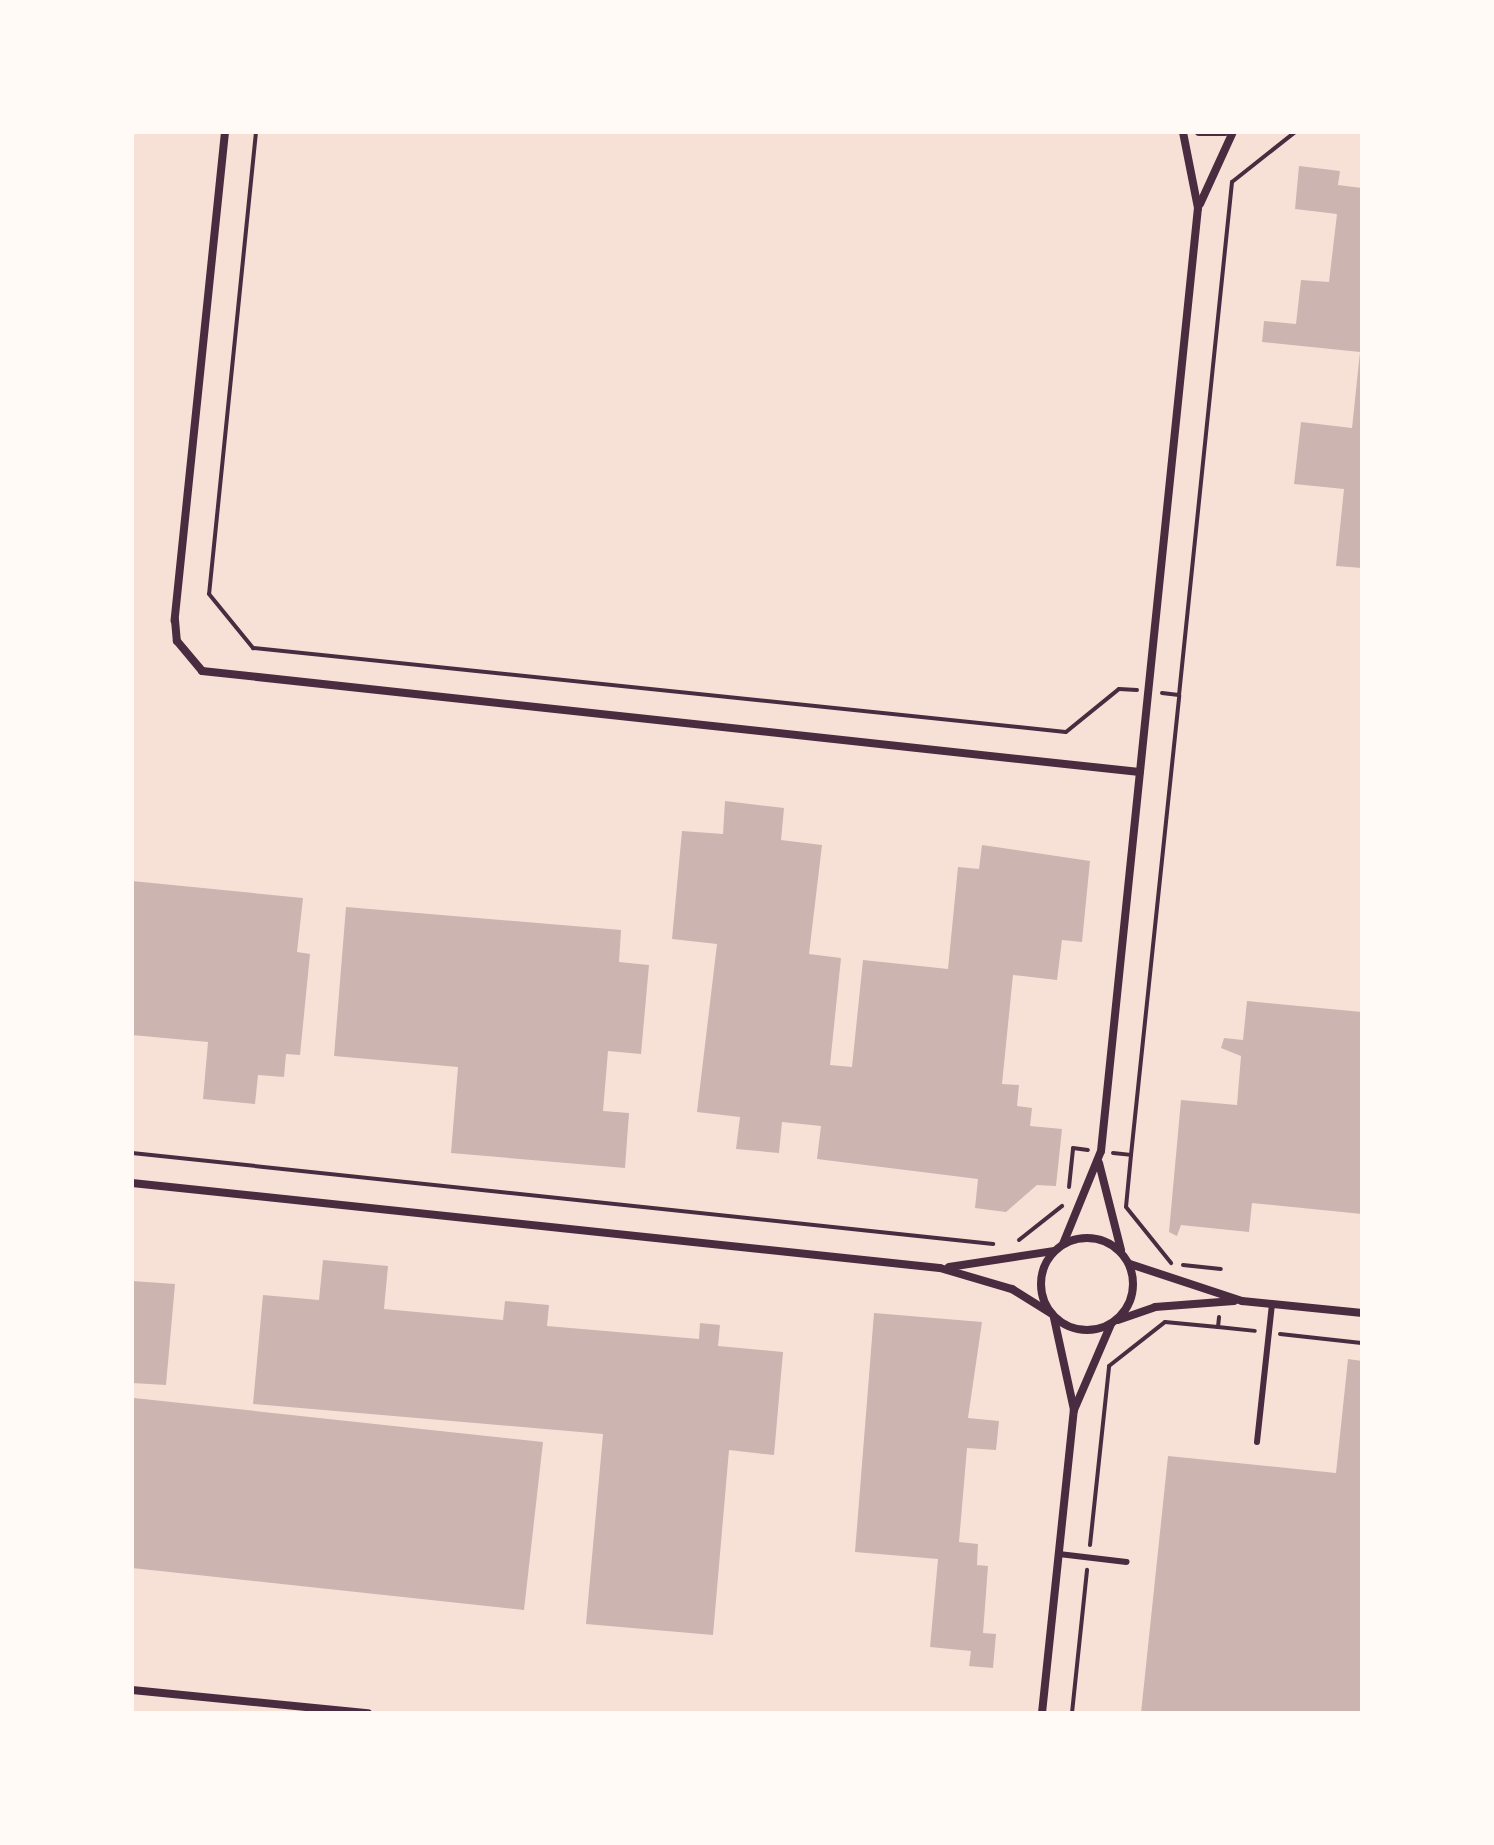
<!DOCTYPE html>
<html>
<head>
<meta charset="utf-8">
<style>
  body { margin:0 }
  #map { position:relative; width:1494px; height:1845px; overflow:hidden; background:#f7e1d7; font-family:"Alegreya Sans",sans-serif }
  div>[style] { position:absolute }
  .building>* { inset:0; background:#ccb4b1 }
  .path>* { height:4px; margin:-2px; padding:0 2px; transform-origin:2px; border-radius:2px; background:#4a2c40 }
  .service>* { height:6px; margin:-3px; padding:0 3px; transform-origin:3px; border-radius:3px; background:#4a2c40 }
  .minor>* { height:8px; margin:-4px; padding:0 4px; transform-origin:4px; border-radius:4px; background:#4a2c40 }
  .minor>.ring { margin:-4px; padding:0; box-sizing:content-box; background:none; border:8px solid #4a2c40; border-radius:50% }
  span { translate:-50% -50%; white-space:nowrap; text-align:center; line-height:1.15; -webkit-text-stroke:8px #fffaf5; paint-order:stroke }
  .frame { position:absolute; inset:0; border:134px solid #fffaf5; pointer-events:none }
</style>
</head>
<body>
<div id="map">
  <div class="building">
    <div style="clip-path:polygon(1299px 166px,1340px 171px,1338px 185px,1362px 188px,1362px 568px,1336px 566px,1344px 489px,1294px 484px,1301px 422px,1352px 428px,1360px 352px,1262px 342px,1264px 321px,1296px 324px,1301px 280px,1329px 282px,1337px 214px,1295px 209px)"></div>
    <div style="clip-path:polygon(725px 801px,784px 808px,781px 840px,822px 845px,809px 954px,841px 958px,830px 1065px,852px 1067px,863px 960px,948px 969px,958px 867px,979px 869px,982px 845px,1090px 861px,1082px 942px,1062px 940px,1057px 980px,1013px 975px,1002px 1084px,1019px 1085px,1017px 1106px,1032px 1108px,1030px 1126px,1062px 1129px,1056px 1186px,1037px 1185px,1006px 1212px,975px 1208px,978px 1179px,817px 1159px,821px 1126px,782px 1122px,779px 1153px,736px 1149px,740px 1117px,697px 1112px,717px 944px,672px 939px,682px 831px,723px 834px)"></div>
    <div style="clip-path:polygon(132px 881px,303px 898px,297px 952px,310px 954px,300px 1055px,286px 1054px,284px 1077px,258px 1075px,255px 1104px,203px 1099px,208px 1042px,132px 1035px)"></div>
    <div style="clip-path:polygon(346px 907px,621px 930px,619px 962px,649px 965px,641px 1054px,608px 1051px,603px 1111px,629px 1113px,625px 1168px,451px 1153px,458px 1067px,334px 1056px)"></div>
    <div style="clip-path:polygon(1247px 1001px,1362px 1012px,1362px 1214px,1252px 1203px,1249px 1232px,1181px 1225px,1177px 1236px,1169px 1232px,1181px 1100px,1237px 1105px,1241px 1056px,1221px 1048px,1224px 1038px,1243px 1040px)"></div>
    <div style="clip-path:polygon(323px 1260px,388px 1266px,384px 1309px,503px 1320px,505px 1301px,549px 1305px,547px 1326px,699px 1339px,700px 1323px,720px 1325px,718px 1346px,783px 1352px,774px 1455px,729px 1450px,713px 1635px,586px 1624px,603px 1434px,253px 1404px,263px 1295px,319px 1300px)"></div>
    <div style="clip-path:polygon(132px 1281px,175px 1284px,166px 1385px,132px 1383px)"></div>
    <div style="clip-path:polygon(874px 1313px,982px 1322px,968px 1418px,999px 1421px,996px 1450px,967px 1448px,959px 1542px,978px 1544px,977px 1565px,988px 1566px,983px 1633px,996px 1634px,993px 1668px,969px 1666px,971px 1651px,930px 1647px,938px 1559px,855px 1552px)"></div>
    <div style="clip-path:polygon(1348px 1359px,1362px 1361px,1362px 1713px,1141px 1713px,1168px 1456px,1336px 1473px)"></div>
    <div style="clip-path:polygon(134px 1398px,543px 1442px,524px 1610px,132px 1568px)"></div>
  </div>
  <div class="path">
    <div style="left:256px;top:132px;width:464px;rotate:95.8deg"></div>
    <div style="left:209px;top:594px;width:70px;rotate:50.8deg"></div>
    <div style="left:253px;top:648px;width:817px;rotate:5.9deg"></div>
    <div style="left:1066px;top:732px;width:68px;rotate:-39.1deg"></div>
    <div style="left:1119px;top:689px;width:18px;rotate:3deg"></div>
    <div style="left:1162px;top:693px;width:17px;rotate:7deg"></div>
    <div style="left:1179px;top:695px;width:516px;rotate:-84.1deg"></div>
    <div style="left:1232px;top:182px;width:80px;rotate:-38.4deg"></div>
    <div style="left:132px;top:1153px;width:866px;rotate:6.03deg"></div>
    <div style="left:1113px;top:1153px;width:18px;rotate:6deg"></div>
    <div style="left:1131px;top:1155px;width:52px;rotate:95.5deg"></div>
    <div style="left:1126px;top:1207px;width:72px;rotate:51.2deg"></div>
    <div style="left:1131px;top:1155px;width:462px;rotate:-84deg"></div>
    <div style="left:1069px;top:1187px;width:39px;rotate:-84deg"></div>
    <div style="left:1073px;top:1148px;width:15px;rotate:8deg"></div>
    <div style="left:1019px;top:1240px;width:55px;rotate:-38.3deg"></div>
    <div style="left:1183px;top:1265px;width:38px;rotate:6deg"></div>
    <div style="left:1218px;top:1327px;width:37px;rotate:6deg"></div>
    <div style="left:1280px;top:1334px;width:82px;rotate:6.3deg"></div>
    <div style="left:1090px;top:1545px;width:180px;rotate:-83.9deg"></div>
    <div style="left:1109px;top:1366px;width:71px;rotate:-38.2deg"></div>
    <div style="left:1165px;top:1322px;width:53px;rotate:5.4deg"></div>
    <div style="left:1218px;top:1327px;width:10px;rotate:-84deg"></div>
    <div style="left:1072px;top:1713px;width:144px;rotate:-84deg"></div>
  </div>
  <div class="service">
    <div style="left:1257px;top:1442px;width:139px;rotate:-83.8deg"></div>
    <div style="left:1059px;top:1554px;width:68px;rotate:6.7deg"></div>
  </div>
  <div class="minor">
    <div style="left:225px;top:132px;width:491px;rotate:95.9deg"></div>
    <div style="left:175px;top:620px;width:21px;rotate:85deg"></div>
    <div style="left:177px;top:641px;width:39px;rotate:50deg"></div>
    <div style="left:202px;top:671px;width:943px;rotate:6.15deg"></div>
    <div style="left:1199px;top:132px;width:26px"></div>
    <div style="left:1200px;top:204px;width:79px;rotate:-65.4deg"></div>
    <div style="left:1099px;top:1163px;width:90px;rotate:75.8deg"></div>
    <div style="left:132px;top:1183px;width:812px;rotate:6.01deg"></div>
    <div style="left:940px;top:1268px;width:75px;rotate:16.3deg"></div>
    <div style="left:1012px;top:1289px;width:47px;rotate:32deg"></div>
    <div class="ring" style="left:1041px;top:1238px;width:84px;height:84px"></div>
    <div style="left:1063px;top:1244px;width:100px;rotate:-67.8deg"></div>
    <div style="left:1101px;top:1151px;width:948px;rotate:-84.13deg"></div>
    <div style="left:1198px;top:208px;width:77px;rotate:-101.2deg"></div>
    <div style="left:1130px;top:1264px;width:118px;rotate:18.3deg"></div>
    <div style="left:1242px;top:1301px;width:121px;rotate:5.7deg"></div>
    <div style="left:949px;top:1267px;width:105px;rotate:-8.7deg"></div>
    <div style="left:1054px;top:1318px;width:94px;rotate:77.7deg"></div>
    <div style="left:1118px;top:1320px;width:39px;rotate:-19deg"></div>
    <div style="left:1155px;top:1307px;width:79px;rotate:-4.3deg"></div>
    <div style="left:132px;top:1690px;width:237px;rotate:5.6deg"></div>
    <div style="left:1042px;top:1713px;width:305px;rotate:-84deg"></div>
    <div style="left:1074px;top:1410px;width:94px;rotate:-66.7deg"></div>
  </div>
  <div class="frame"></div>
</div>
</body>
</html>
